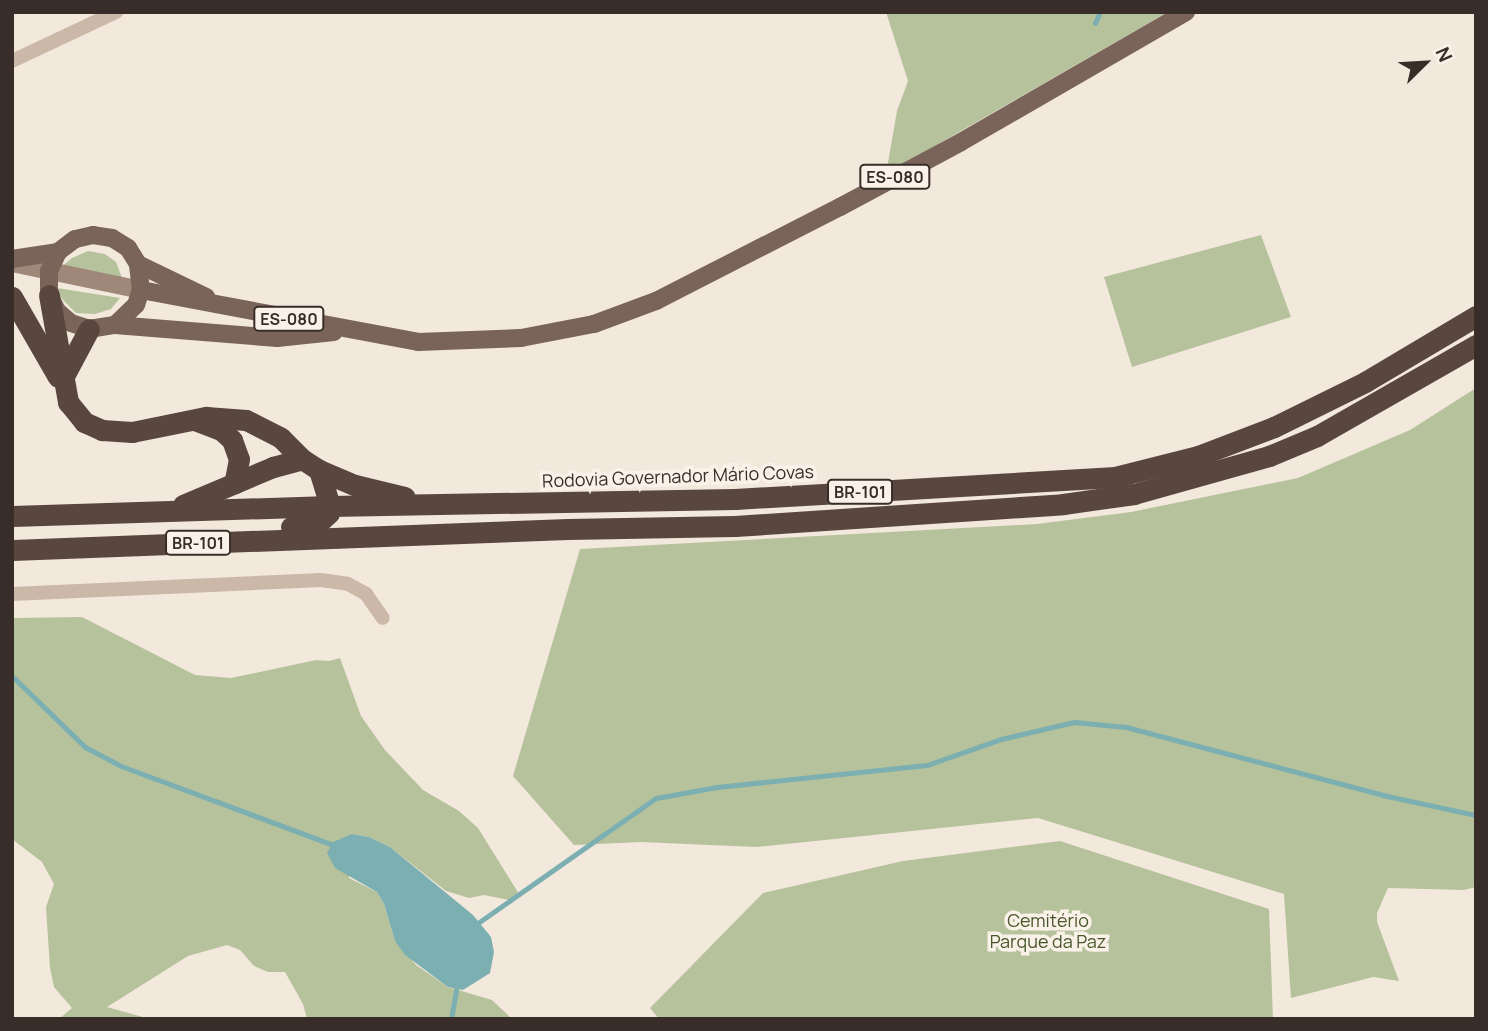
<!DOCTYPE html>
<html>
<head>
<meta charset="utf-8">
<style>
  body { margin:0 }
  #map { position:relative; width:1488px; height:1031px; overflow:hidden; background:#f3e8dc; font-family:Manrope,sans-serif }
  div>[style] { position:absolute }
  .green>* { inset:0; background:#b6c29c }
  .water>* { inset:0; background:#7bafb1 }
  .stream>* { height:5px; margin:-2.5px; padding:0 2.5px; transform-origin:2.5px; border-radius:2.5px; background:#7bafb1 }
  .street>* { height:14px; margin:-7px; padding:0 7px; transform-origin:7px; border-radius:7px; background:#cbb8a8 }
  .secondary>* { height:18px; margin:-9px; padding:0 9px; transform-origin:9px; border-radius:9px; background:#9f8779 }
  .primary>* { height:18px; margin:-9px; padding:0 9px; transform-origin:9px; border-radius:9px; background:#7a6459 }
  .highway>* { height:21px; margin:-10.5px; padding:0 10.5px; transform-origin:10.5px; border-radius:10.5px; background:#59473f }
  span { translate:-50% -50%; white-space:nowrap; text-align:center; line-height:1.15; -webkit-text-stroke:7px #faf2e9; paint-order:stroke }
  .shield-label span { padding:2px 5px; background:#faf2e9; border:2px solid; border-radius:5px; -webkit-text-stroke-width:0 }
  .shield-label { font-size:16px; color:#382d28; font-weight:700 }
  .street-label { font-size:18px; color:#382d28 }
  .park-label { font-size:18px; color:#47572b }
  .frame { position:absolute; inset:0; border:14px solid #382d28; pointer-events:none }
  .north { position:absolute; left:1390px; top:28px; width:70px; height:70px; -webkit-text-stroke:5px #faf2e9; paint-order:stroke; rotate:66deg; font-size:19px; font-weight:700; line-height:28px; text-align:center; color:#382d28 }
  .north::after { content:''; display:block; margin:auto; width:24px; height:32px; background:#382d28; clip-path:polygon(50% 0,100% 100%,50% 72%,0 100%) }
</style>
</head>
<body>
<div id="map">
  <div class="green">
    <div style="clip-path:polygon(886px 12px,1168px 12px,886px 174px,897px 111px,908px 81px)"></div>
    <div style="clip-path:polygon(1261px 235px,1291px 317px,1132px 367px,1104px 277px)"></div>
    <div style="clip-path:polygon(88px 251px,105px 254px,116px 262px,122px 278px,60px 268px,72px 258px)"></div>
    <div style="clip-path:polygon(57px 288px,120px 298px,111px 309px,95px 314px,76px 313px,62px 299px)"></div>
    <div style="clip-path:polygon(1476px 388px,1476px 887px,1464px 890px,1388px 888px,1377px 913px,1377px 922px,1399px 981px,1373px 977px,1291px 998px,1284px 894px,1038px 818px,756px 847px,641px 842px,574px 845px,513px 776px,580px 549px,1037px 524px,1131px 512px,1298px 478px,1410px 430px)"></div>
    <div style="clip-path:polygon(82px 617px,195px 675px,231px 678px,316px 660px,329px 661px,340px 658px,361px 716px,385px 750px,423px 790px,459px 811px,478px 828px,519px 894px,509px 900px,484px 895px,469px 898px,446px 891px,390px 847px,369px 837px,352px 834px,349px 878px,377px 892px,384px 904px,395px 941px,416px 965px,448px 987px,492px 1000px,512px 1019px,307px 1019px,303px 1004px,285px 972px,268px 972px,254px 966px,240px 950px,227px 945px,188px 956px,107px 1007px,150px 1019px,59px 1019px,72px 1008px,54px 987px,50px 968px,46px 907px,54px 884px,42px 862px,12px 839px,12px 618px)"></div>
    <div style="clip-path:polygon(1060px 841px,1269px 909px,1273px 1019px,659px 1019px,650px 1008px,763px 893px,903px 861px)"></div>
  </div>
  <div class="water">
    <div style="clip-path:polygon(352px 834px,369px 837px,390px 847px,473px 915px,491px 937px,494px 952px,490px 973px,463px 990px,448px 987px,405px 955px,395px 941px,384px 904px,377px 892px,335px 868px,327px 853px,333px 842px)"></div>
  </div>
  <div class="stream">
    <div style="left:1095px;top:23px;width:12px;rotate:-66deg"></div>
    <div style="left:12px;top:676px;width:102px;rotate:44.2deg"></div>
    <div style="left:85px;top:747px;width:41px;rotate:27.8deg"></div>
    <div style="left:121px;top:766px;width:229px;rotate:20.4deg"></div>
    <div style="left:475px;top:925px;width:221px;rotate:-35.1deg"></div>
    <div style="left:656px;top:798px;width:62px;rotate:-10.2deg"></div>
    <div style="left:717px;top:787px;width:211px;rotate:-6deg"></div>
    <div style="left:927px;top:765px;width:78px;rotate:-19.4deg"></div>
    <div style="left:1001px;top:739px;width:75px;rotate:-13.1deg"></div>
    <div style="left:1074px;top:722px;width:52px;rotate:5.5deg"></div>
    <div style="left:1126px;top:727px;width:270px;rotate:14.8deg"></div>
    <div style="left:1387px;top:796px;width:91px;rotate:12.1deg"></div>
    <div style="left:451px;top:1019px;width:36px;rotate:-80deg"></div>
  </div>
  <div class="street">
    <div style="left:12px;top:61px;width:115px;rotate:-25.2deg"></div>
    <div style="left:12px;top:594px;width:309px;rotate:-2.6deg"></div>
    <div style="left:321px;top:580px;width:27px;rotate:8deg"></div>
    <div style="left:348px;top:584px;width:21px;rotate:29deg"></div>
    <div style="left:366px;top:594px;width:29px;rotate:55deg"></div>
  </div>
  <div class="secondary">
    <div style="left:12px;top:263px;width:132px;rotate:11.8deg"></div>
  </div>
  <div class="primary">
    <div style="left:12px;top:259px;width:47px;rotate:-8.7deg"></div>
    <div style="left:138px;top:264px;width:76px;rotate:25.9deg"></div>
    <div style="left:141px;top:290px;width:282px;rotate:10.6deg"></div>
    <div style="left:418px;top:342px;width:103px;rotate:-2.2deg"></div>
    <div style="left:521px;top:338px;width:74px;rotate:-10.9deg"></div>
    <div style="left:594px;top:324px;width:66px;rotate:-20.4deg"></div>
    <div style="left:656px;top:301px;width:207px;rotate:-27.1deg"></div>
    <div style="left:840px;top:207px;width:137px;rotate:-28.2deg"></div>
    <div style="left:961px;top:142px;width:260px;rotate:-30deg"></div>
    <div style="left:115px;top:325px;width:29px;rotate:-44deg"></div>
    <div style="left:136px;top:305px;width:16px;rotate:-72deg"></div>
    <div style="left:141px;top:290px;width:26px;rotate:-97deg"></div>
    <div style="left:138px;top:264px;width:19px;rotate:-122deg"></div>
    <div style="left:128px;top:248px;width:19px;rotate:-148deg"></div>
    <div style="left:112px;top:238px;width:19px;rotate:-171deg"></div>
    <div style="left:93px;top:235px;width:18px;rotate:167deg"></div>
    <div style="left:75px;top:239px;width:21px;rotate:143deg"></div>
    <div style="left:58px;top:252px;width:21px;rotate:115deg"></div>
    <div style="left:49px;top:271px;width:24px;rotate:90deg"></div>
    <div style="left:49px;top:295px;width:18px;rotate:63deg"></div>
    <div style="left:57px;top:311px;width:18px;rotate:41deg"></div>
    <div style="left:71px;top:323px;width:19px;rotate:18deg"></div>
    <div style="left:89px;top:329px;width:26px;rotate:-9deg"></div>
    <div style="left:115px;top:325px;width:163px;rotate:4.6deg"></div>
    <div style="left:277px;top:338px;width:57px;rotate:-6deg"></div>
  </div>
  <div class="highway">
    <div style="left:49px;top:295px;width:109px;rotate:79.9deg"></div>
    <div style="left:68px;top:402px;width:26px;rotate:51deg"></div>
    <div style="left:84px;top:422px;width:20px;rotate:24deg"></div>
    <div style="left:102px;top:430px;width:30px;rotate:4deg"></div>
    <div style="left:132px;top:432px;width:76px;rotate:-11.5deg"></div>
    <div style="left:206px;top:417px;width:40px;rotate:4.3deg"></div>
    <div style="left:246px;top:420px;width:39px;rotate:27deg"></div>
    <div style="left:281px;top:438px;width:30px;rotate:45deg"></div>
    <div style="left:302px;top:459px;width:20px;rotate:33deg"></div>
    <div style="left:319px;top:470px;width:39px;rotate:23deg"></div>
    <div style="left:355px;top:485px;width:51px;rotate:13.5deg"></div>
    <div style="left:12px;top:297px;width:92px;rotate:60.1deg"></div>
    <div style="left:64px;top:376px;width:53px;rotate:-62deg"></div>
    <div style="left:197px;top:421px;width:26px;rotate:21deg"></div>
    <div style="left:221px;top:430px;width:15px;rotate:42deg"></div>
    <div style="left:232px;top:440px;width:20px;rotate:70deg"></div>
    <div style="left:239px;top:459px;width:25px;rotate:101deg"></div>
    <div style="left:183px;top:505px;width:98px;rotate:-22.9deg"></div>
    <div style="left:273px;top:467px;width:30px;rotate:-15deg"></div>
    <div style="left:12px;top:516px;width:318px;rotate:-1.8deg"></div>
    <div style="left:330px;top:506px;width:405px;rotate:-1deg"></div>
    <div style="left:735px;top:499px;width:381px;rotate:-3.3deg"></div>
    <div style="left:1115px;top:477px;width:86px;rotate:-14.2deg"></div>
    <div style="left:1198px;top:456px;width:81px;rotate:-20.9deg"></div>
    <div style="left:1274px;top:427px;width:102px;rotate:-26.3deg"></div>
    <div style="left:1365px;top:382px;width:129px;rotate:-30.7deg"></div>
    <div style="left:291px;top:527px;width:24px;rotate:-2deg"></div>
    <div style="left:315px;top:526px;width:19px;rotate:-43deg"></div>
    <div style="left:329px;top:513px;width:7px;rotate:-82deg"></div>
    <div style="left:330px;top:506px;width:38px;rotate:-107deg"></div>
    <div style="left:12px;top:550px;width:556px;rotate:-2.16deg"></div>
    <div style="left:568px;top:529px;width:167px;rotate:-1deg"></div>
    <div style="left:735px;top:526px;width:329px;rotate:-3.8deg"></div>
    <div style="left:1063px;top:504px;width:72px;rotate:-8deg"></div>
    <div style="left:1134px;top:494px;width:140px;rotate:-15.7deg"></div>
    <div style="left:1269px;top:456px;width:52px;rotate:-22.6deg"></div>
    <div style="left:1317px;top:436px;width:183px;rotate:-29.8deg"></div>
  </div>
  <div class="shield-label">
    <span style="left:895px;top:177px">ES-080</span>
    <span style="left:289px;top:319px">ES-080</span>
    <span style="left:860px;top:492px">BR-101</span>
    <span style="left:198px;top:543px">BR-101</span>
  </div>
  <div class="street-label">
    <span style="left:678px;top:476px;rotate:-2deg">Rodovia Governador Mário Covas</span>
  </div>
  <div class="park-label">
    <span style="left:1048px;top:931px">Cemitério<br>Parque da Paz</span>
  </div>
  <div class="frame"></div>
  <div class="north">N</div>
</div>
</body>
</html>
